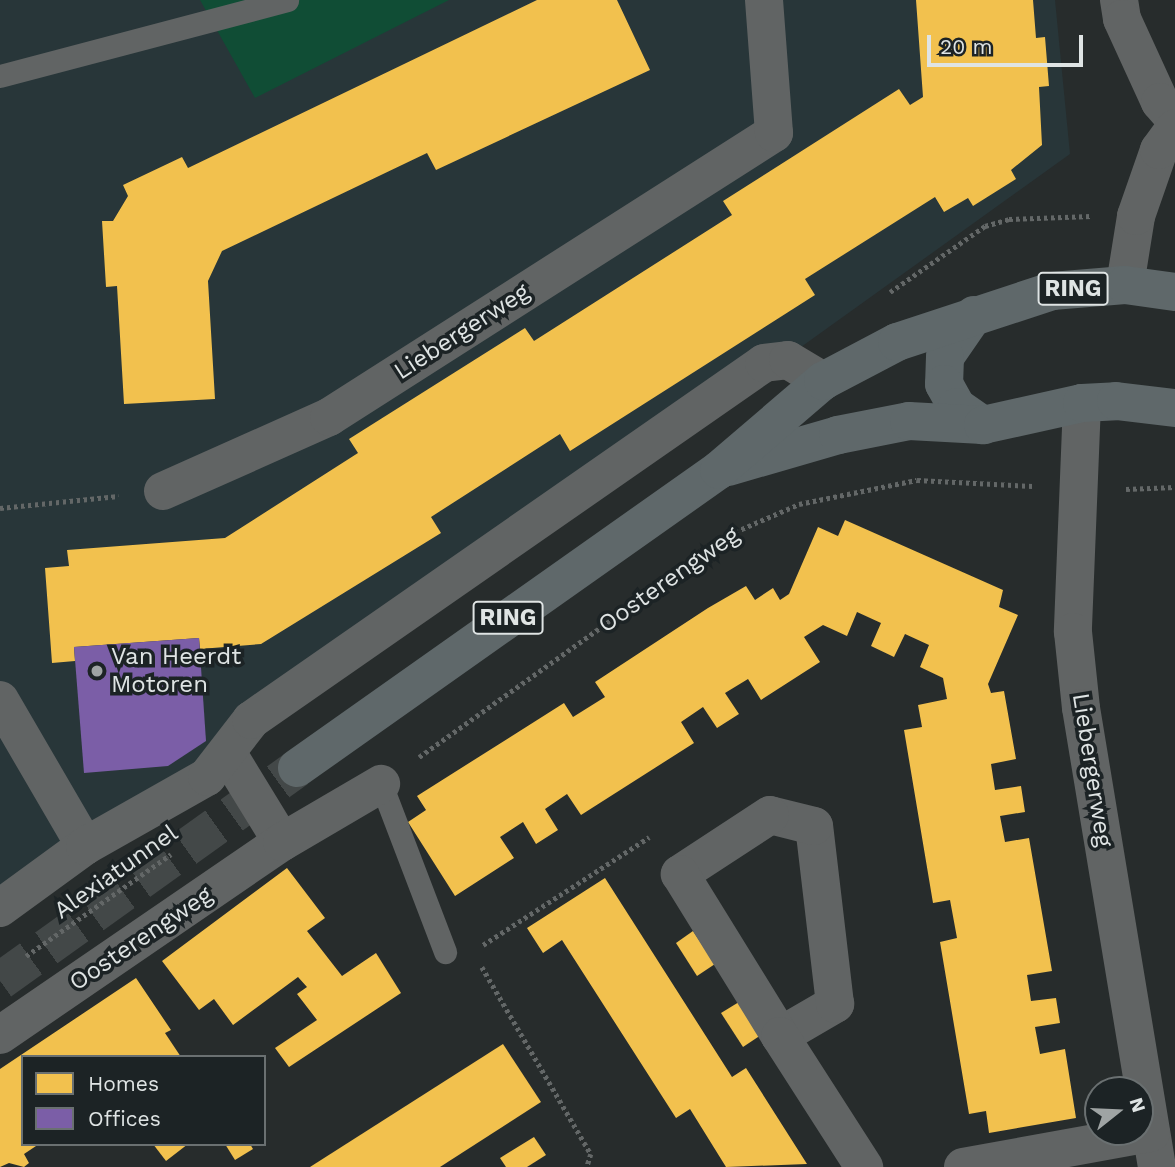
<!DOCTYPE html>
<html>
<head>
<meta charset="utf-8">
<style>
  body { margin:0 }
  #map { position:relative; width:1175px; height:1167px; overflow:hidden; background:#272c2c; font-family:"Work Sans",sans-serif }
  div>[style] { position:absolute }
  .built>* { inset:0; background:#283639 }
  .green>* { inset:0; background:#104d35 }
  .homes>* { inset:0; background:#f2c14e }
  .offices>* { inset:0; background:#7b5ea7 }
  .primary-tunnel>* { height:38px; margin-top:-19px; transform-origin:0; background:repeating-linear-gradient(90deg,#434848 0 38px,transparent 0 57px) }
  .path>* { height:4.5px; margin-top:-2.25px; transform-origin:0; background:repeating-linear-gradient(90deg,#636767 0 3.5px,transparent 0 7px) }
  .lane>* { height:23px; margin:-11.5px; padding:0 11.5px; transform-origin:11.5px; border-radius:11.5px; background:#616464 }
  .street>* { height:38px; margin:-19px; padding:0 19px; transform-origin:19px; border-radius:19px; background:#616464 }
  .secondary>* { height:38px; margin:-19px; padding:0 19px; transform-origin:19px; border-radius:19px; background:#616464 }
  .primary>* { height:38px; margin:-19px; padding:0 19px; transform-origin:19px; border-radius:19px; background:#5f686a }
  .dots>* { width:19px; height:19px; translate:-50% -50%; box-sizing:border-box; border:4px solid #1c2325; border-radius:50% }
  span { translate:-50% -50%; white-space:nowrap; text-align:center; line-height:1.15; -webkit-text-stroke:7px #1c2325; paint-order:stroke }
  .shield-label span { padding:2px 5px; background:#1c2325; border:2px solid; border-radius:5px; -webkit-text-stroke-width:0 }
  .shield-label { font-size:23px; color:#dfe4e4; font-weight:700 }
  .street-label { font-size:24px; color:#dfe4e4 }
  .poi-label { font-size:24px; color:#dfe4e4 }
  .left { translate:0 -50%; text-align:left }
  .legend { position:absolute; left:21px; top:1055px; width:245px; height:91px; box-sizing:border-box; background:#1c2325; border:2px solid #6a7071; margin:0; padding:9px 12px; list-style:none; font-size:21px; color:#dfe4e4 }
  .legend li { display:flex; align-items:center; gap:14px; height:35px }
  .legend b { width:35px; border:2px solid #6a7071 }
  .north { position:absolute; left:1084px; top:1076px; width:70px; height:70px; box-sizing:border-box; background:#1c2325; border:2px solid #6a7071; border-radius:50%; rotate:72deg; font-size:19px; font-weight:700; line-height:28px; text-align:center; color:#dfe4e4 }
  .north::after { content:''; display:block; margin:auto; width:24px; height:32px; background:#9fa4a4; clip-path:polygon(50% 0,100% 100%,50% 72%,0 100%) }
  .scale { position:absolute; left:927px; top:35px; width:156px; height:32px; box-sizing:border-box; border:4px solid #dfe4e4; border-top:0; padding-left:9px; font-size:21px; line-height:24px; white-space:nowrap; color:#dfe4e4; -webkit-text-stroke:5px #1c2325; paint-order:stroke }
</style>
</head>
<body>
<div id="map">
  <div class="built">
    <div style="clip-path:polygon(0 0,1055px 0,1070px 154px,0 922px)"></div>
  </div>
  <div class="green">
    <div style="clip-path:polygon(200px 0,449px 0,255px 98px)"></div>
  </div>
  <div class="homes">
    <div style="clip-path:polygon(537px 0,617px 0,650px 70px,436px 170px,427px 153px,222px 251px,208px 281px,215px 399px,124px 404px,117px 286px,106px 287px,102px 221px,113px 221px,128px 196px,123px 185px,182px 157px,188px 168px)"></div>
    <div style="clip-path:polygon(916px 0,1033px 0,1036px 38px,1045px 37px,1049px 86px,1039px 87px,1042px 145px,1011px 170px,1016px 179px,973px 206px,968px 198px,944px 212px,935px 197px,805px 279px,815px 295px,570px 451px,560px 434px,431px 517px,441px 533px,261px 644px,200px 649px,199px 638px,74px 647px,75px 661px,52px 663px,45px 568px,69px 566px,67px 550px,225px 538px,358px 453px,349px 439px,525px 328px,534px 341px,732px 215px,723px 201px,899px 89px,910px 105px,923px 97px)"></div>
    <div style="clip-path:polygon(845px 520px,1003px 590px,999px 607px,1018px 615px,988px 684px,991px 693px,1004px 691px,1016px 759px,991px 764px,995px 790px,1021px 786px,1025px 812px,1000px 816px,1005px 842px,1029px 838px,1052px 971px,1027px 975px,1031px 1001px,1056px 998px,1060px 1023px,1035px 1027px,1040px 1054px,1065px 1049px,1076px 1118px,989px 1133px,986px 1111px,969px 1114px,940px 942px,957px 938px,950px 900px,933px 903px,904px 730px,922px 727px,918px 705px,947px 699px,943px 678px,920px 667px,929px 645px,905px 634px,894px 657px,871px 646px,881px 623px,857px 612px,847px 636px,823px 625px,804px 637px,820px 662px,761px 700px,748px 679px,725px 693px,739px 714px,717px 728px,703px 707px,681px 722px,694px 743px,581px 815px,567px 794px,545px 809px,558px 830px,536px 844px,523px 822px,500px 837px,514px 858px,455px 896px,408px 822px,426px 810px,417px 796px,564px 703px,573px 717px,605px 697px,595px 682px,708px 608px,746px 586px,755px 600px,773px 588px,780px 600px,789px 594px,818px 527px,838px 536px)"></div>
    <div style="clip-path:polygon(287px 868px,325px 918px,307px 931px,342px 976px,376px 953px,401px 993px,289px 1067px,275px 1048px,317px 1020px,297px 994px,307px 987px,298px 977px,233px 1025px,214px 999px,199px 1010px,162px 961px)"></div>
    <div style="clip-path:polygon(605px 878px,732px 1077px,746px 1068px,807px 1164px,726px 1167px,690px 1109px,676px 1118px,562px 940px,543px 953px,527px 928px)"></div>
    <div style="clip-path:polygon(693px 931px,715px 964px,697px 976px,676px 943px)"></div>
    <div style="clip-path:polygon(136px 978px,171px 1030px,165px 1033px,181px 1057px,23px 1057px,23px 1144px,39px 1144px,24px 1154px,29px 1163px,24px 1167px,9px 1163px,0 1167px,0 1069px)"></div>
    <div style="clip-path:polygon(739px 1002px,761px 1035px,743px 1047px,721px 1013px)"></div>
    <div style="clip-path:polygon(503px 1044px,541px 1102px,440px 1167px,310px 1167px)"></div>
    <div style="clip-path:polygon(534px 1137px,546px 1155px,527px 1167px,506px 1167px,500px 1158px)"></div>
    <div style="clip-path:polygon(153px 1144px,188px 1144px,166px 1161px)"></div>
    <div style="clip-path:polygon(225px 1144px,250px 1144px,253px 1149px,235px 1160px)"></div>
  </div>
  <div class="offices">
    <div style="clip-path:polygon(199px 638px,206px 741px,168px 766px,84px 773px,74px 647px)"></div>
  </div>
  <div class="primary-tunnel">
    <div style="left:0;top:981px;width:365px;rotate:-35.6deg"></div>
  </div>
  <div class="path">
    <div style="left:890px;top:292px;width:116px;rotate:-34.8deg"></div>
    <div style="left:985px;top:226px;width:25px;rotate:-16deg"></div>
    <div style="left:1009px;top:219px;width:82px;rotate:-2.1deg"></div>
    <div style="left:1126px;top:489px;width:49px;rotate:-2.3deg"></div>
    <div style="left:0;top:508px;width:119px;rotate:-5.8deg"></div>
    <div style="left:419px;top:757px;width:388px;rotate:-35.5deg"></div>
    <div style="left:735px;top:532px;width:70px;rotate:-23.6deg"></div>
    <div style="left:799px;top:504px;width:120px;rotate:-11.5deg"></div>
    <div style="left:917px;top:480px;width:116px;rotate:3deg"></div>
    <div style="left:483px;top:945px;width:198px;rotate:-33deg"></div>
    <div style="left:26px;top:956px;width:177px;rotate:-35.1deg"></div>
    <div style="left:482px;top:967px;width:216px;rotate:59.8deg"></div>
    <div style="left:591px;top:1154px;width:14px;rotate:107deg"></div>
  </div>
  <div class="lane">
    <div style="left:0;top:76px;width:297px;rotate:-14.8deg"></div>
    <div style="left:381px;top:784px;width:180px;rotate:69.1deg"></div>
  </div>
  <div class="street">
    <div style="left:1119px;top:0;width:19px;rotate:81deg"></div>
    <div style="left:1122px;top:19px;width:91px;rotate:65.4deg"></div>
    <div style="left:1160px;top:102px;width:23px;rotate:49deg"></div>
    <div style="left:1082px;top:403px;width:229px;rotate:92.3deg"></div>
    <div style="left:1073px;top:632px;width:76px;rotate:84deg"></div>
    <div style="left:1081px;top:708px;width:465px;rotate:80.6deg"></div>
    <div style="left:163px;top:491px;width:182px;rotate:-24deg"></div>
    <div style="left:329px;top:417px;width:528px;rotate:-32.55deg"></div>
    <div style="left:774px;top:133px;width:133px;rotate:-94.3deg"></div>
    <div style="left:0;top:700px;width:169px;rotate:59.8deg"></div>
    <div style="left:228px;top:754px;width:103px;rotate:58.5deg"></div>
    <div style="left:0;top:908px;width:105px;rotate:-36.1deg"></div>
    <div style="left:85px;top:846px;width:140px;rotate:-29.5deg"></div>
    <div style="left:207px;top:777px;width:72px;rotate:-52.3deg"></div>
    <div style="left:251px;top:720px;width:625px;rotate:-34.83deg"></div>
    <div style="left:764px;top:363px;width:24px;rotate:-7deg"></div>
    <div style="left:788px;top:360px;width:41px;rotate:31deg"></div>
    <div style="left:0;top:1035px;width:342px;rotate:-34.4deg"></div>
    <div style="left:282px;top:842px;width:115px;rotate:-30.4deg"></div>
    <div style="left:780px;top:1036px;width:64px;rotate:-30.2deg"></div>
    <div style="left:835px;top:1004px;width:179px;rotate:-96.7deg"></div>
    <div style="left:814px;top:826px;width:45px;rotate:-166deg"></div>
    <div style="left:770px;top:815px;width:108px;rotate:146.8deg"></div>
    <div style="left:680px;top:874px;width:190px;rotate:58.3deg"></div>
    <div style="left:780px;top:1036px;width:156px;rotate:57.3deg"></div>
    <div style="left:963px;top:1167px;width:191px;rotate:-10.3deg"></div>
  </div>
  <div class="secondary">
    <div style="left:1125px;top:285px;width:70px;rotate:-80.9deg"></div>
    <div style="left:1136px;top:216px;width:70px;rotate:-70.8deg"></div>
    <div style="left:1159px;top:150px;width:27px;rotate:-54deg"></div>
  </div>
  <div class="primary">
    <div style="left:974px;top:315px;width:51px;rotate:124.6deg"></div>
    <div style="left:945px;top:357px;width:27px;rotate:92deg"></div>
    <div style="left:944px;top:384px;width:26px;rotate:61deg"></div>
    <div style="left:957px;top:407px;width:32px;rotate:35deg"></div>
    <div style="left:728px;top:467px;width:115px;rotate:-16.2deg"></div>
    <div style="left:838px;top:435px;width:72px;rotate:-11.2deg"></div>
    <div style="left:909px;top:421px;width:74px;rotate:3.1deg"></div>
    <div style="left:983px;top:425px;width:101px;rotate:-12.5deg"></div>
    <div style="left:1082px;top:403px;width:34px;rotate:-3deg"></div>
    <div style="left:1116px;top:401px;width:59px;rotate:6.8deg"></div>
    <div style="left:297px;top:768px;width:517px;rotate:-35.23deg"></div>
    <div style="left:719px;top:470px;width:137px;rotate:-40.6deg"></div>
    <div style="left:823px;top:381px;width:84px;rotate:-27.8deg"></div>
    <div style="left:897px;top:342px;width:163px;rotate:-18.2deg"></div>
    <div style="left:1052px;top:291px;width:73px;rotate:-4.7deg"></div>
    <div style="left:1125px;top:285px;width:50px;rotate:8deg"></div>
  </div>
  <div class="dots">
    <div style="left:97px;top:671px;background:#9fa4a4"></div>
  </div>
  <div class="shield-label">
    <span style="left:1073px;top:289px">RING</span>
    <span style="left:508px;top:618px">RING</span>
  </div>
  <div class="street-label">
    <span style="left:462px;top:332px;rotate:-33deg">Liebergerweg</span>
    <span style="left:669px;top:580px;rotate:-35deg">Oosterengweg</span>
    <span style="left:1092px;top:770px;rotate:81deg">Liebergerweg</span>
    <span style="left:116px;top:872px;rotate:-35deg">Alexiatunnel</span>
    <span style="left:141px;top:939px;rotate:-34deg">Oosterengweg</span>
  </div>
  <div class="poi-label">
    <span class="left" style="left:111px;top:671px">Van Heerdt<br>Motoren</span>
  </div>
  <ul class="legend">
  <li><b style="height:19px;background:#f2c14e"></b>Homes</li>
  <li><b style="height:19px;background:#7b5ea7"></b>Offices</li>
  </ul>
  <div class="north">N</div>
  <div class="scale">20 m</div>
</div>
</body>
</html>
